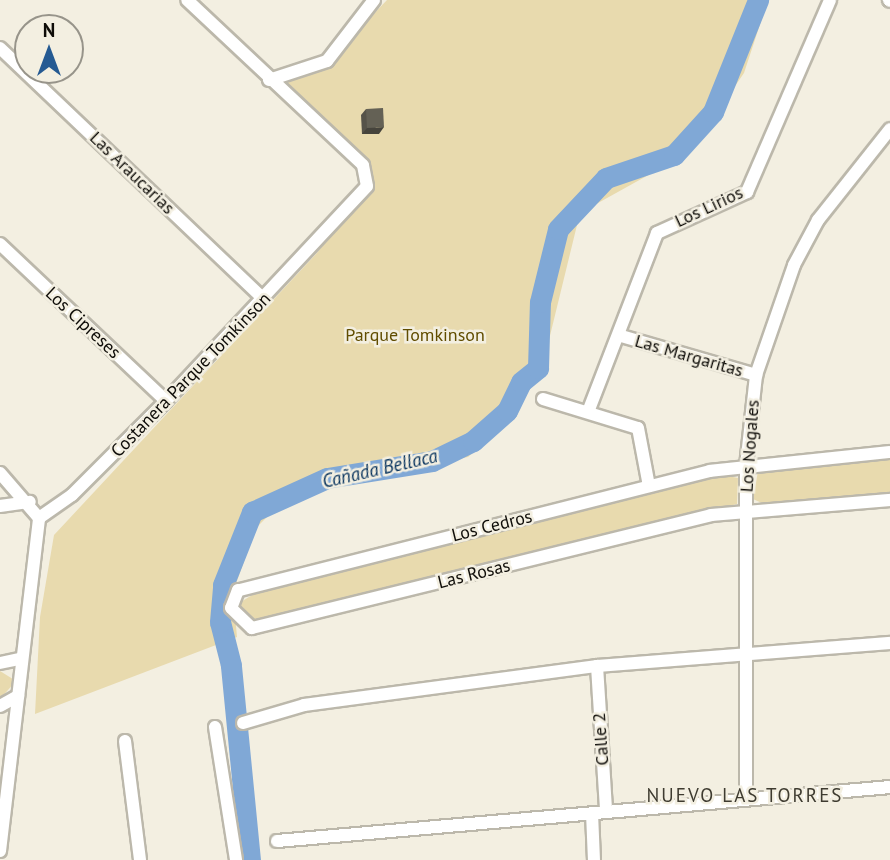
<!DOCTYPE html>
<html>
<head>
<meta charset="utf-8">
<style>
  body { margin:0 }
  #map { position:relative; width:890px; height:860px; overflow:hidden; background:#f3efe1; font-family:"PT Sans",sans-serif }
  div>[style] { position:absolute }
  .green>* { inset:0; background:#e8daae }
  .river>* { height:21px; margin:-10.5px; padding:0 10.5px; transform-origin:10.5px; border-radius:10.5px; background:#80a8d6 }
  .roads { filter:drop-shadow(2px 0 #bcb8ab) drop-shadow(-2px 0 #bcb8ab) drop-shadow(0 2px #bcb8ab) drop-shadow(0 -2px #bcb8ab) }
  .street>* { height:12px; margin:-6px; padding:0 6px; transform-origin:6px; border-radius:6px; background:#fff }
  .wall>* { inset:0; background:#565349 }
  .shaded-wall>* { inset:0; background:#46443c }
  .building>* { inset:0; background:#646155 }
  span { translate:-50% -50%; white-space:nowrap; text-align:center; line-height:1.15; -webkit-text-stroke:5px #f3efe1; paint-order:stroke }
  .street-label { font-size:18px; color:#0e0c08 }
  .park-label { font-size:18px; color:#614d00 }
  .water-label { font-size:19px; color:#06325d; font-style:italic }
  .neighbourhood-label { font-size:19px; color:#3e3b30; letter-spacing:2px }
  .north { position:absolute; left:14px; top:14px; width:70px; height:70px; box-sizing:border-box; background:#f3efe1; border:2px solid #97948a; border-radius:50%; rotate:0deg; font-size:19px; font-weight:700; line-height:28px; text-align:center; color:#0e0c08 }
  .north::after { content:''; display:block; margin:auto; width:24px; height:32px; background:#255a92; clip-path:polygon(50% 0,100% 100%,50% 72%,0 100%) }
</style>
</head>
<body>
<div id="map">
  <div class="green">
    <div style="clip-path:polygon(387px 0,768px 0,744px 73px,690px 152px,589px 208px,578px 221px,547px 348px,519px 411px,468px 457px,341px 482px,272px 512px,256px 528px,233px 592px,237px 637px,35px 714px,40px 617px,54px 535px,316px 254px,373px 184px,365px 158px,282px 80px,327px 63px)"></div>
    <div style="clip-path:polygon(890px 459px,890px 492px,764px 504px,753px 499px,758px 471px)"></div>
    <div style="clip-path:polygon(717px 474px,738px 478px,737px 504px,262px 623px,246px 618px,239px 603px,259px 591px)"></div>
    <div style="clip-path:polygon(0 671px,16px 681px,0 699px)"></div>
  </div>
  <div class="river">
    <div style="left:250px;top:860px;width:196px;rotate:-95.6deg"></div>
    <div style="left:231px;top:665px;width:44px;rotate:-104.3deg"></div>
    <div style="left:220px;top:622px;width:37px;rotate:-85deg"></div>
    <div style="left:223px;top:585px;width:79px;rotate:-68.3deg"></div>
    <div style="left:252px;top:512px;width:82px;rotate:-24.4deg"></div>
    <div style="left:327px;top:478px;width:106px;rotate:-9.2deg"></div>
    <div style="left:432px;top:461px;width:46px;rotate:-26deg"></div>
    <div style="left:473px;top:441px;width:45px;rotate:-41.4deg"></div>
    <div style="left:507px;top:411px;width:32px;rotate:-64deg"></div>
    <div style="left:521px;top:382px;width:22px;rotate:-39deg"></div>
    <div style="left:538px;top:368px;width:66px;rotate:-88.3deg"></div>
    <div style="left:540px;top:302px;width:75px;rotate:-76.1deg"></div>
    <div style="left:558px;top:229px;width:70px;rotate:-46.7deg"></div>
    <div style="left:606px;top:178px;width:72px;rotate:-18.7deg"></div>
    <div style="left:674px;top:155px;width:58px;rotate:-47.8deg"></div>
    <div style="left:713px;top:112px;width:121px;rotate:-68.1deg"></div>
  </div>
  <div class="roads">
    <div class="street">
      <div style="left:889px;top:0;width:1px;rotate:45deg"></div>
      <div style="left:0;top:48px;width:364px;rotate:43.6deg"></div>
      <div style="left:269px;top:80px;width:61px;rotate:-18.1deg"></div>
      <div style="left:327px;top:61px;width:77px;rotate:-52.4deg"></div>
      <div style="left:0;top:244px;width:228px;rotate:43.4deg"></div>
      <div style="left:621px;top:336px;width:141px;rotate:16.1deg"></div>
      <div style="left:543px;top:399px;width:99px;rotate:17deg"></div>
      <div style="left:638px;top:428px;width:59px;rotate:79.3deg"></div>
      <div style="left:588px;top:412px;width:192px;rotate:-68.9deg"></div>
      <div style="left:657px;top:233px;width:99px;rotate:-24.5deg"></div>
      <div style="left:747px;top:192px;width:209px;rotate:-66.6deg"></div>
      <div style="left:890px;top:452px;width:181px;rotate:174deg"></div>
      <div style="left:710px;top:471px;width:487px;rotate:165.8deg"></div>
      <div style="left:238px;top:590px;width:19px;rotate:111deg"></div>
      <div style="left:231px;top:608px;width:29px;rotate:44deg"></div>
      <div style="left:252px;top:628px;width:473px;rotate:-13.8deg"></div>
      <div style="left:711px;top:515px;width:180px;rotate:-4.8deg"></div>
      <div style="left:0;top:473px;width:60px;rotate:49.1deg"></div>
      <div style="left:0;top:506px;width:30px;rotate:-8deg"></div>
      <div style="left:0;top:663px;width:19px;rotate:-12deg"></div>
      <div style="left:597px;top:666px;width:145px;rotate:86.4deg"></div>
      <div style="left:0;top:706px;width:21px;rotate:-29deg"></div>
      <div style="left:243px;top:723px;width:64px;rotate:-16.4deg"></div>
      <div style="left:304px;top:705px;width:296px;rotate:-7.6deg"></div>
      <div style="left:597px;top:666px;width:294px;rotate:-4.5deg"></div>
      <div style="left:215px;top:727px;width:135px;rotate:81deg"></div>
      <div style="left:125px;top:741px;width:120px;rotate:82.8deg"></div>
      <div style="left:746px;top:800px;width:334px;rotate:-90deg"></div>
      <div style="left:746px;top:466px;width:92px;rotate:-83.7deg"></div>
      <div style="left:756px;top:375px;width:116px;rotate:-70.9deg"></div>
      <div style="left:794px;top:265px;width:51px;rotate:-61.9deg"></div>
      <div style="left:818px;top:220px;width:116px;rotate:-51.6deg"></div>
      <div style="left:592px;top:813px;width:47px;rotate:87.6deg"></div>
      <div style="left:277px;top:841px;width:615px;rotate:-5.03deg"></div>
      <div style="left:0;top:851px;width:335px;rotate:-83.3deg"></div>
      <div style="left:39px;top:518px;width:40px;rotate:-34.9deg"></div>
      <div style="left:72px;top:495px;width:133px;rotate:-45deg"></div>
      <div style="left:166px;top:401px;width:294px;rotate:-46.9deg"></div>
      <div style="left:367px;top:186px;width:21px;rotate:-101deg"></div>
      <div style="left:363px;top:165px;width:241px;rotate:-136.8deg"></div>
    </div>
  </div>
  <div class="wall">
    <div style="clip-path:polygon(366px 109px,379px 134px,362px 134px,361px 115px)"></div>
  </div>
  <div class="shaded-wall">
    <div style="clip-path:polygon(384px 127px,379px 134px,362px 134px,367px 128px)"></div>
  </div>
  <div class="building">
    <div style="clip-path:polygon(383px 108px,384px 127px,367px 128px,366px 109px)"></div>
  </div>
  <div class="street-label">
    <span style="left:132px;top:173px;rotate:44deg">Las Araucarias</span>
    <span style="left:709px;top:207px;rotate:-25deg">Los Lirios</span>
    <span style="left:83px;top:323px;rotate:43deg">Los Cipreses</span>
    <span style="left:689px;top:356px;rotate:16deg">Las Margaritas</span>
    <span style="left:191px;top:375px;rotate:-46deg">Costanera Parque Tomkinson</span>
    <span style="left:750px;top:446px;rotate:-86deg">Los Nogales</span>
    <span style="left:492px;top:526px;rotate:-14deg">Los Cedros</span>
    <span style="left:474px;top:574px;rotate:-14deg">Las Rosas</span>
    <span style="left:601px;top:739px;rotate:-94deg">Calle 2</span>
  </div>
  <div class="park-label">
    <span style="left:415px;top:335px">Parque Tomkinson</span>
  </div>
  <div class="water-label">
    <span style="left:380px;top:469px;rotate:-13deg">Cañada Bellaca</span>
  </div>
  <div class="neighbourhood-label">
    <span style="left:745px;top:796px">NUEVO LAS TORRES</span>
  </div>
  <div class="north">N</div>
</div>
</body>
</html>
